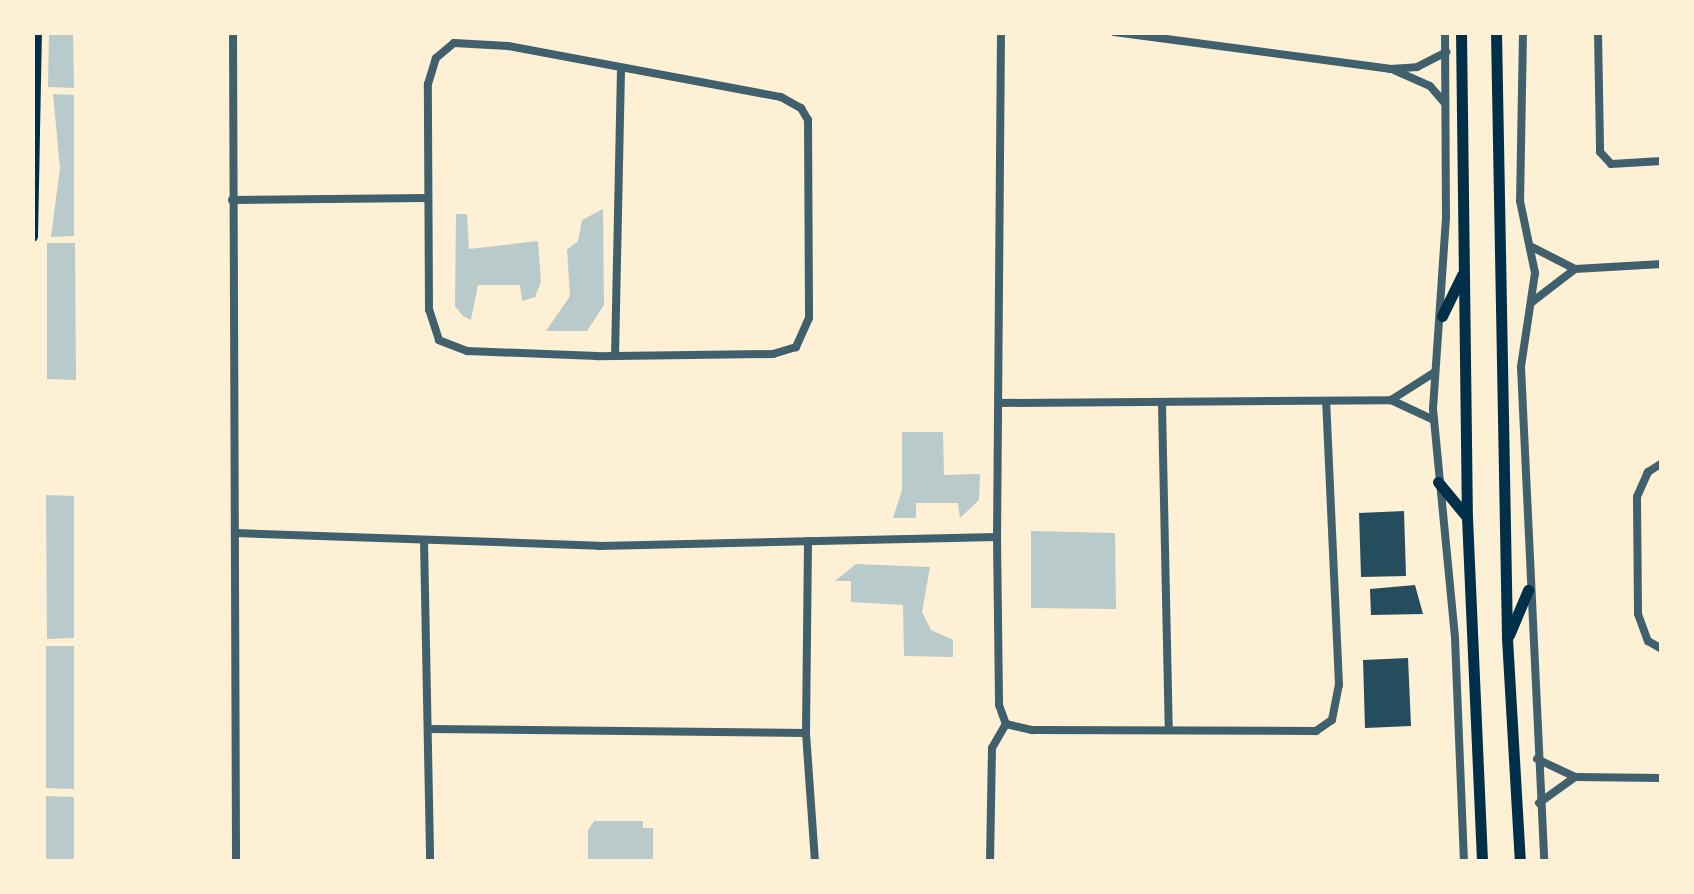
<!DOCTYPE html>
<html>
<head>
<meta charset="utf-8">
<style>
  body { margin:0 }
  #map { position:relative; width:1694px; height:894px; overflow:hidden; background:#fdf0d5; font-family:"DM Sans",sans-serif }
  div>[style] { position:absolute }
  .green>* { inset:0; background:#b9caca }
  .building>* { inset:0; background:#264d5e }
  .minor>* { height:8px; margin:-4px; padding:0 4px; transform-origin:4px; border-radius:4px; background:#3f606c }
  .secondary>* { height:11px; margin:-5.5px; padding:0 5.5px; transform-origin:5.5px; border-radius:5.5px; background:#003049 }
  span { translate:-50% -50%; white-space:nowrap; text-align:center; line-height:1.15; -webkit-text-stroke:9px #fdf0d5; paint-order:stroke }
  .frame { position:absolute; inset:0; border:35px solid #fdf0d5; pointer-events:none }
</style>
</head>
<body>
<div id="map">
  <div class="green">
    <div style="clip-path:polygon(49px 33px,73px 33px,74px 88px,48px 87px)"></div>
    <div style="clip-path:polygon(53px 94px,74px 95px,74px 236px,51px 237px,60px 168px)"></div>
    <div style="clip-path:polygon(603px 209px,604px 305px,587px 331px,546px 331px,570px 296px,567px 250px,578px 241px,582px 220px)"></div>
    <div style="clip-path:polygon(456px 214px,467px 214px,469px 249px,538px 241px,541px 282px,535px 297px,522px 301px,520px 285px,478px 285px,471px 320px,463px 316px,455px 306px)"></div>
    <div style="clip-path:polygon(47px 243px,75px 243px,76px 380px,47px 379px)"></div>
    <div style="clip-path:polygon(902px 432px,943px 432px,944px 475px,980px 474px,979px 500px,960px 518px,958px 503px,916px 503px,916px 518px,893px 518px,902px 490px)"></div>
    <div style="clip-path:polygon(46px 495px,74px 496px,74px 638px,47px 639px)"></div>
    <div style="clip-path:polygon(1031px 531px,1115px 533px,1116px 609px,1031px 608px)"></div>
    <div style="clip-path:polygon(856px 564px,930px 567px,922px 612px,931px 630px,953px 640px,953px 657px,904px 656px,903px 605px,851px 602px,851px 581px,835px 581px)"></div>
    <div style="clip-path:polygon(46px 646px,74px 646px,74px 789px,46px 788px)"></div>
    <div style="clip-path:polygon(46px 796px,74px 797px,74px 861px,46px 861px)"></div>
    <div style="clip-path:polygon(594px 821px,643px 821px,643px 828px,653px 828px,653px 861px,588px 861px,588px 830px)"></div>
  </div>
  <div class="building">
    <div style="clip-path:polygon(1404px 511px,1406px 576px,1361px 577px,1359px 513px)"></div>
    <div style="clip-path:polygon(1415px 585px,1423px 614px,1371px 615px,1370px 589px)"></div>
    <div style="clip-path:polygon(1408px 658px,1411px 726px,1365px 728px,1363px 660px)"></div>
  </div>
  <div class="minor">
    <div style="left:233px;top:32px;width:830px;rotate:89.79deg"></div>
    <div style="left:1001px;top:32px;width:505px;rotate:90.45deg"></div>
    <div style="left:997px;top:537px;width:168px;rotate:89.3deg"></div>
    <div style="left:999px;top:705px;width:20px;rotate:70deg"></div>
    <div style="left:1114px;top:32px;width:278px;rotate:7.6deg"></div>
    <div style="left:1390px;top:69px;width:27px;rotate:-4deg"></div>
    <div style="left:1417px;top:67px;width:33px;rotate:-27deg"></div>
    <div style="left:1445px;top:32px;width:186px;rotate:89.7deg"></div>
    <div style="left:1446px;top:218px;width:191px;rotate:93.9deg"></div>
    <div style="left:1433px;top:409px;width:230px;rotate:84.5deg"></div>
    <div style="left:1455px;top:638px;width:224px;rotate:87.7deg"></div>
    <div style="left:1523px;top:32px;width:169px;rotate:91deg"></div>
    <div style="left:1520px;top:201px;width:74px;rotate:78.2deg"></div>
    <div style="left:1535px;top:273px;width:95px;rotate:98.5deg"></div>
    <div style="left:1521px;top:367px;width:496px;rotate:87.3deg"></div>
    <div style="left:1598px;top:32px;width:120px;rotate:89deg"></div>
    <div style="left:1600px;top:152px;width:16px;rotate:47deg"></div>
    <div style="left:1611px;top:164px;width:51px;rotate:-3.4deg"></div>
    <div style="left:454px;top:43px;width:54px;rotate:3.2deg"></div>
    <div style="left:508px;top:46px;width:278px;rotate:10.6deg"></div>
    <div style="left:781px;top:97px;width:23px;rotate:29deg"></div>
    <div style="left:801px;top:108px;width:14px;rotate:60deg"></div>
    <div style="left:808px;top:120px;width:198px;rotate:89.7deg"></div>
    <div style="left:809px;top:318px;width:32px;rotate:114deg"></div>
    <div style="left:796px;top:347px;width:24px;rotate:163deg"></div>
    <div style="left:773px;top:354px;width:176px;rotate:179.3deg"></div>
    <div style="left:597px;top:356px;width:130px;rotate:-177.8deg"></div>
    <div style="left:467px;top:351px;width:30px;rotate:-159deg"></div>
    <div style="left:439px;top:340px;width:32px;rotate:-108deg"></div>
    <div style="left:429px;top:310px;width:226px;rotate:-90.3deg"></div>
    <div style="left:428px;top:84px;width:27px;rotate:-73deg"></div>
    <div style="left:436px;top:58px;width:23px;rotate:-40deg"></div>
    <div style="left:1394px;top:70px;width:39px;rotate:24deg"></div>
    <div style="left:1430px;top:86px;width:21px;rotate:49deg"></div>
    <div style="left:232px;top:200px;width:195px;rotate:-0.6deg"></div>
    <div style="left:1532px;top:247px;width:48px;rotate:27.1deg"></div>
    <div style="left:1575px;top:269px;width:87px;rotate:-3.3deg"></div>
    <div style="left:1532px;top:302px;width:54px;rotate:-37.5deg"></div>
    <div style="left:615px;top:356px;width:288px;rotate:-88.8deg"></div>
    <div style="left:1391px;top:400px;width:47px;rotate:24.9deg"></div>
    <div style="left:1000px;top:403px;width:391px;rotate:-0.4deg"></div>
    <div style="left:1391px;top:400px;width:52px;rotate:-32.5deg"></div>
    <div style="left:1162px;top:406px;width:322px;rotate:88.8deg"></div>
    <div style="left:1662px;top:463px;width:17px;rotate:147deg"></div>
    <div style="left:1648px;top:472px;width:27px;rotate:114deg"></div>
    <div style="left:1637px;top:497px;width:117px;rotate:89.5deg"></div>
    <div style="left:1638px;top:614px;width:29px;rotate:70deg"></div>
    <div style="left:1648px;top:641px;width:16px;rotate:30deg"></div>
    <div style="left:235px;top:533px;width:364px;rotate:2deg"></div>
    <div style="left:599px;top:546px;width:398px;rotate:-1.3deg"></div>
    <div style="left:424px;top:541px;width:321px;rotate:88.9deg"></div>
    <div style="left:808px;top:541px;width:192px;rotate:90.6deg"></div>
    <div style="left:806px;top:733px;width:129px;rotate:86deg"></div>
    <div style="left:1006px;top:724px;width:27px;rotate:13deg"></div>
    <div style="left:1032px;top:730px;width:284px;rotate:0.2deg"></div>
    <div style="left:1316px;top:731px;width:19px;rotate:-35deg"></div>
    <div style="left:1332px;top:720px;width:36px;rotate:-79deg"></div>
    <div style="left:1339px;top:685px;width:282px;rotate:-92.6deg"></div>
    <div style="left:429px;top:729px;width:377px;rotate:0.6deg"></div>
    <div style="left:1537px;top:759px;width:42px;rotate:25.3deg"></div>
    <div style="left:1575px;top:777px;width:87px;rotate:0.7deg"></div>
    <div style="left:1539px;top:803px;width:44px;rotate:-35.8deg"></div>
    <div style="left:990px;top:862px;width:114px;rotate:-89deg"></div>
    <div style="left:992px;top:748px;width:28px;rotate:-60deg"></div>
  </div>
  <div class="secondary">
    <div style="left:1461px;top:32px;width:485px;rotate:89.3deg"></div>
    <div style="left:1467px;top:517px;width:345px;rotate:87.5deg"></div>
    <div style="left:1496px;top:32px;width:606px;rotate:88.96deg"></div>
    <div style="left:1507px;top:638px;width:224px;rotate:86.7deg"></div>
    <div style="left:32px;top:236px;width:204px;rotate:-88.9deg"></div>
    <div style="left:1442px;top:316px;width:46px;rotate:-64deg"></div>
    <div style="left:1438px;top:482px;width:45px;rotate:50.4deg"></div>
    <div style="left:1509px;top:635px;width:49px;rotate:-67.1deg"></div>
  </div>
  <div class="frame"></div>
</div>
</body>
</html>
